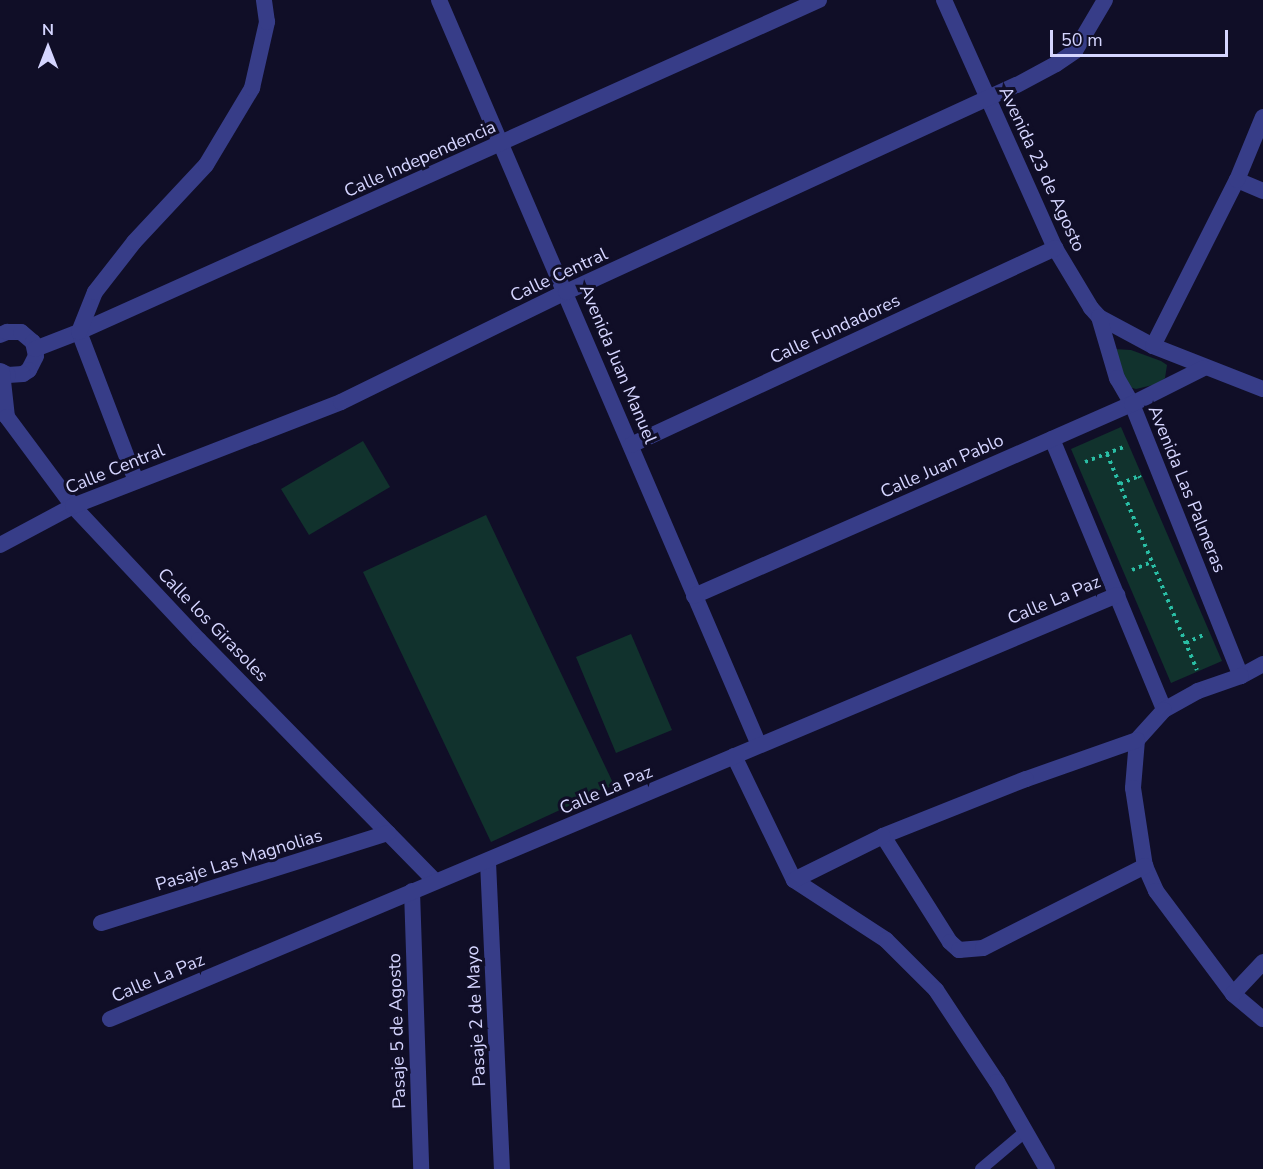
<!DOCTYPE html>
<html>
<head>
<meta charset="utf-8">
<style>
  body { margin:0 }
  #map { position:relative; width:1263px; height:1169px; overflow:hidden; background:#100e27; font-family:"Nunito Sans",sans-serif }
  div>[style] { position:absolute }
  .green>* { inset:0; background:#11322d }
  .path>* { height:4px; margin-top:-2px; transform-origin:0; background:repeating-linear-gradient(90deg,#2abea5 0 3px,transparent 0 7.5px) }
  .service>* { height:12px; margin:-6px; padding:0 6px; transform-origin:6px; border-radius:6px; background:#373d88 }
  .minor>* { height:16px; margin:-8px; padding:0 8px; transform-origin:8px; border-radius:8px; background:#373d88 }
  span { translate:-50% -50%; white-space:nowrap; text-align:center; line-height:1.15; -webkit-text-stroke:6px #100e27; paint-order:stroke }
  .street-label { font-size:18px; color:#d5d5ff }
  .north { position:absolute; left:18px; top:18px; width:60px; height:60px; -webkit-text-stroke:4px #100e27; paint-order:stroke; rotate:0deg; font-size:16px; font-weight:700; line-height:24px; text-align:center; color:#d5d5ff }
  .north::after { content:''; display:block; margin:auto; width:21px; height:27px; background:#d5d5ff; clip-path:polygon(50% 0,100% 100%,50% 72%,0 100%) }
  .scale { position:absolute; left:1050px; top:30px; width:178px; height:27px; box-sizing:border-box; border:3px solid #d5d5ff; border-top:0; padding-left:8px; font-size:18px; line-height:21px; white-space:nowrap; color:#d5d5ff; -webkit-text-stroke:4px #100e27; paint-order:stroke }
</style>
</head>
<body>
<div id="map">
  <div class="green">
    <div style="clip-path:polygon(1114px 349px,1131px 350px,1161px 361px,1167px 365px,1165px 378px,1157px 384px,1136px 389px,1119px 384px)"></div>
    <div style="clip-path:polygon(1121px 427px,1222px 661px,1171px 683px,1071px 449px)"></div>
    <div style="clip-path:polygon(363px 441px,390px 487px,309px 535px,281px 489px)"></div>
    <div style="clip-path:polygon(486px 515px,614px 785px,491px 842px,363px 572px)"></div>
    <div style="clip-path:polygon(631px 634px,672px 730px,616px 753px,576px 657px)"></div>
  </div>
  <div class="path">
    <div style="left:1107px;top:454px;width:234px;rotate:67.4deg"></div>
    <div style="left:1085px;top:462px;width:44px;rotate:-21.3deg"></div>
    <div style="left:1120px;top:484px;width:21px;rotate:-23deg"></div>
    <div style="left:1139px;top:476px;width:2px;rotate:63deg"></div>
    <div style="left:1132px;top:570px;width:22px;rotate:-22deg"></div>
    <div style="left:1186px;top:643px;width:19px;rotate:-25deg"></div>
  </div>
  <div class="service">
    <div style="left:981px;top:1169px;width:59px;rotate:-40.2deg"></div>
  </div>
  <div class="minor">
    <div style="left:439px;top:0;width:811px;rotate:66.76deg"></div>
    <div style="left:944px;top:0;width:272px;rotate:65.9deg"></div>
    <div style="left:1055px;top:248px;width:70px;rotate:59deg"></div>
    <div style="left:1091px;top:308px;width:12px;rotate:48deg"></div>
    <div style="left:1099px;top:317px;width:61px;rotate:28.2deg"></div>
    <div style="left:1153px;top:346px;width:118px;rotate:21.4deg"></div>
    <div style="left:1237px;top:180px;width:28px;rotate:23deg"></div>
    <div style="left:1099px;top:317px;width:64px;rotate:73.6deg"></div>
    <div style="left:1117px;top:378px;width:30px;rotate:60deg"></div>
    <div style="left:1132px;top:404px;width:293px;rotate:68.2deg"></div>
    <div style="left:0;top:335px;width:8px;rotate:-23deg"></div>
    <div style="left:7px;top:332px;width:14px"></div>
    <div style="left:21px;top:332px;width:16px;rotate:40deg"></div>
    <div style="left:33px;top:342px;width:14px;rotate:78deg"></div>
    <div style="left:36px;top:356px;width:16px;rotate:117deg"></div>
    <div style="left:29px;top:370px;width:7px;rotate:146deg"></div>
    <div style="left:23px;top:374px;width:15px;rotate:176deg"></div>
    <div style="left:8px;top:375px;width:9px;rotate:-153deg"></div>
    <div style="left:1153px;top:346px;width:186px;rotate:-63.2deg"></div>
    <div style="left:1237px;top:180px;width:68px;rotate:-67.6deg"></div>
    <div style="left:35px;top:349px;width:47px;rotate:-21.1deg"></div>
    <div style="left:79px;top:332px;width:811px;rotate:-24.16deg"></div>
    <div style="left:2px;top:372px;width:45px;rotate:83.7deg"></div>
    <div style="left:7px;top:417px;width:111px;rotate:53.4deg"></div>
    <div style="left:73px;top:506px;width:184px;rotate:46.8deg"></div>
    <div style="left:199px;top:640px;width:337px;rotate:45.6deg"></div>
    <div style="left:1052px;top:439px;width:293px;rotate:67.5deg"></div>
    <div style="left:631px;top:445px;width:468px;rotate:-24.9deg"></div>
    <div style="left:136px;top:481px;width:160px;rotate:-110.9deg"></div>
    <div style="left:79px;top:332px;width:43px;rotate:-68.2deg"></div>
    <div style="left:95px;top:292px;width:63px;rotate:-52deg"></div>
    <div style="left:134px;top:242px;width:105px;rotate:-46.9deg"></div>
    <div style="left:206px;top:165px;width:90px;rotate:-59.1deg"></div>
    <div style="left:252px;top:88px;width:68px;rotate:-77.2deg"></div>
    <div style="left:267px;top:22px;width:22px;rotate:-98deg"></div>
    <div style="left:0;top:545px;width:83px;rotate:-28.1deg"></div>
    <div style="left:73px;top:506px;width:287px;rotate:-21.2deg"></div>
    <div style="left:341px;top:402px;width:250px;rotate:-26.1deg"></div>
    <div style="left:566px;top:292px;width:496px;rotate:-24.7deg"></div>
    <div style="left:1017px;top:85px;width:44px;rotate:-28.3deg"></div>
    <div style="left:1056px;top:64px;width:23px;rotate:-34deg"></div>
    <div style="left:1075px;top:51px;width:59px;rotate:-59.5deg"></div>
    <div style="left:694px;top:596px;width:478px;rotate:-23.7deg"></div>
    <div style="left:1132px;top:404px;width:80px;rotate:-26.6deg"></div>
    <div style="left:1263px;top:664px;width:25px;rotate:151deg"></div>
    <div style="left:1241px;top:676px;width:46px;rotate:160.8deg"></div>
    <div style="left:1198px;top:691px;width:39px;rotate:151deg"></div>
    <div style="left:1164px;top:710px;width:40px;rotate:132deg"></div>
    <div style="left:1137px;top:740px;width:48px;rotate:94.8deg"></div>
    <div style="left:1133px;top:788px;width:79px;rotate:81.3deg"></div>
    <div style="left:1145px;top:866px;width:27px;rotate:66deg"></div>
    <div style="left:1156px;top:891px;width:129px;rotate:53.2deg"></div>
    <div style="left:1233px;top:994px;width:39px;rotate:40deg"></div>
    <div style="left:1137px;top:740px;width:118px;rotate:160.6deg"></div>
    <div style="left:1026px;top:779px;width:154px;rotate:158.3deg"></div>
    <div style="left:883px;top:836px;width:125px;rotate:57.7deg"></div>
    <div style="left:950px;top:942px;width:12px;rotate:42deg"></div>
    <div style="left:959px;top:950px;width:24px;rotate:-5deg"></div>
    <div style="left:983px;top:948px;width:182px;rotate:-26.8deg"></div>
    <div style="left:734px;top:756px;width:138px;rotate:64.2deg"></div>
    <div style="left:794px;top:880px;width:110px;rotate:33.1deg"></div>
    <div style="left:886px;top:940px;width:71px;rotate:45deg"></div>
    <div style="left:936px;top:990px;width:110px;rotate:56.5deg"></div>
    <div style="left:997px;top:1082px;width:100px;rotate:60.1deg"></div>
    <div style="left:488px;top:862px;width:307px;rotate:87.4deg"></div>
    <div style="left:794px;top:880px;width:99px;rotate:-26.3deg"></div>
    <div style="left:412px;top:891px;width:278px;rotate:88.1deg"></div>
    <div style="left:101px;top:923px;width:301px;rotate:-17.4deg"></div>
    <div style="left:1233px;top:994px;width:44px;rotate:-46.8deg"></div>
    <div style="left:110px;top:1019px;width:1093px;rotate:-22.83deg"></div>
  </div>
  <div class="street-label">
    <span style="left:420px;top:159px;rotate:-24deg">Calle Independencia</span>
    <span style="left:1042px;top:169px;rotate:65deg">Avenida 23 de Agosto</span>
    <span style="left:559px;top:275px;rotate:-25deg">Calle Central</span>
    <span style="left:835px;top:329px;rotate:-25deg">Calle Fundadores</span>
    <span style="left:618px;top:364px;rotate:67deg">Avenida Juan Manuel</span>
    <span style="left:942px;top:466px;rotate:-24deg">Calle Juan Pablo</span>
    <span style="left:115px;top:469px;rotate:-22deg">Calle Central</span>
    <span style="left:1187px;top:489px;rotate:68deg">Avenida Las Palmeras</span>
    <span style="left:1054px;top:600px;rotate:-23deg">Calle La Paz</span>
    <span style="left:213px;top:625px;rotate:46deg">Calle los Girasoles</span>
    <span style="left:606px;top:790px;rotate:-23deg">Calle La Paz</span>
    <span style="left:239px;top:860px;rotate:-17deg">Pasaje Las Magnolias</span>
    <span style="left:158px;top:978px;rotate:-23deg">Calle La Paz</span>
    <span style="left:476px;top:1016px;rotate:-93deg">Pasaje 2 de Mayo</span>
    <span style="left:397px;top:1031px;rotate:-92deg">Pasaje 5 de Agosto</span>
  </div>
  <div class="north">N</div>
  <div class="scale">50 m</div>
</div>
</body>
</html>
